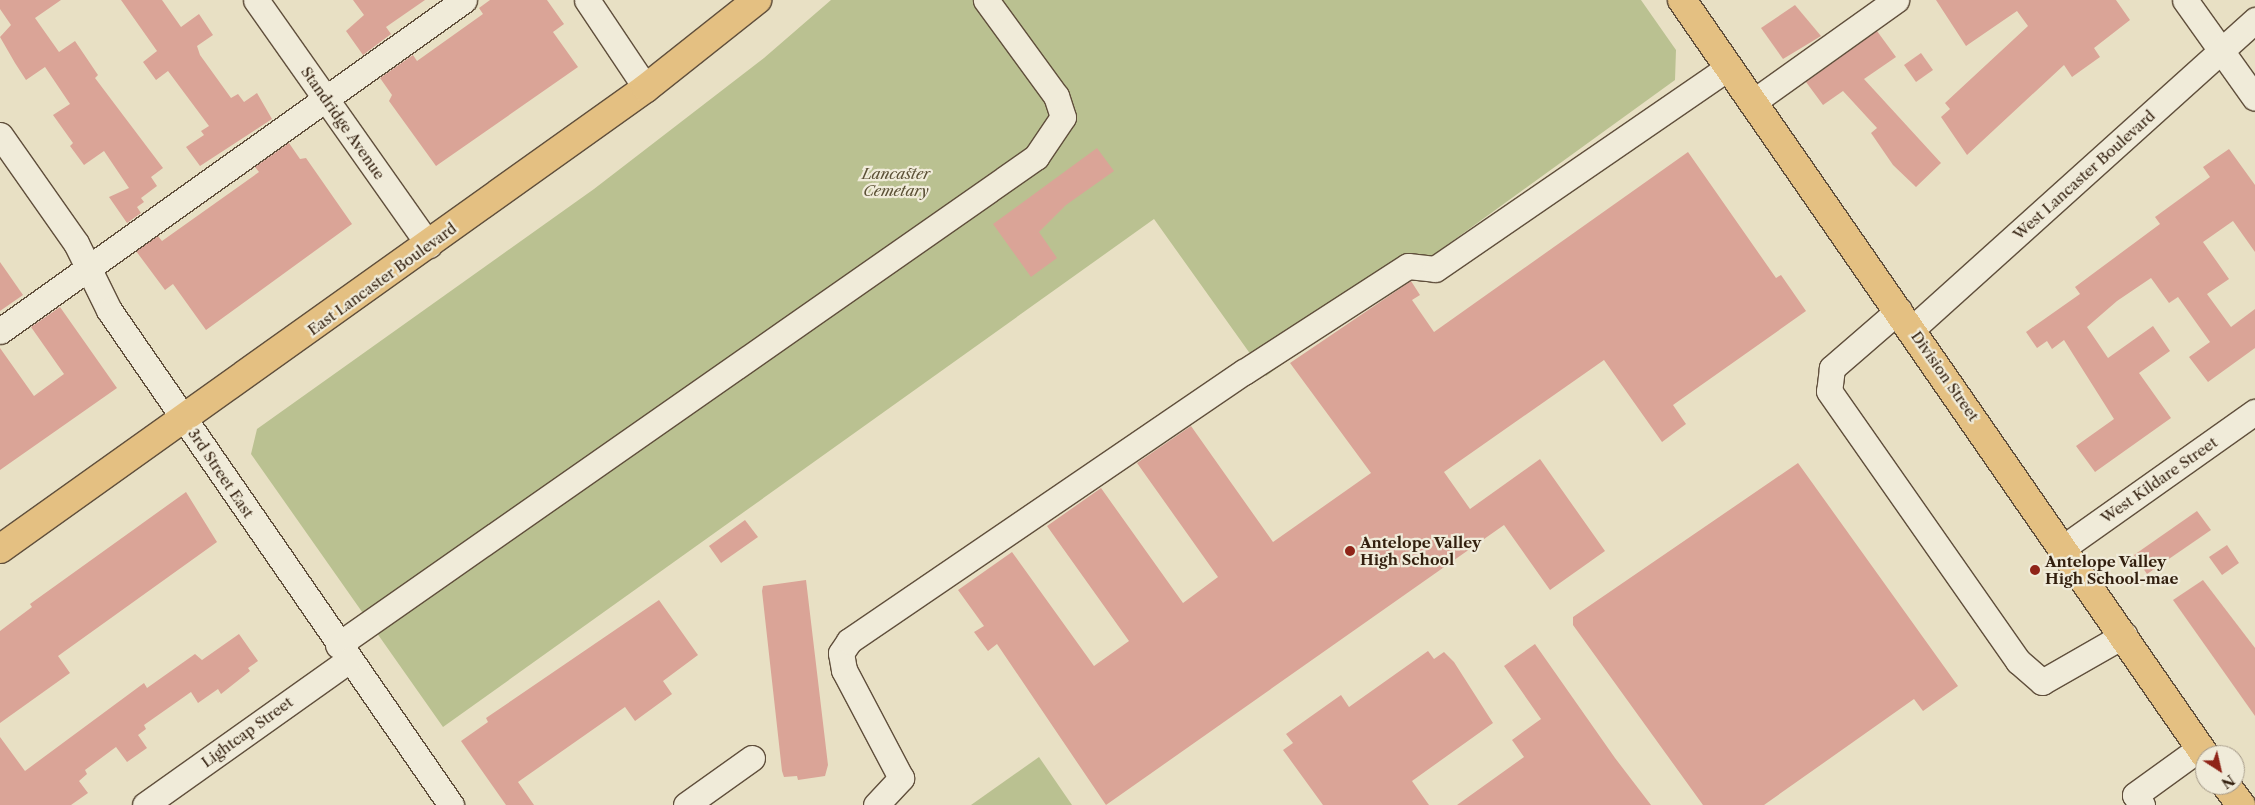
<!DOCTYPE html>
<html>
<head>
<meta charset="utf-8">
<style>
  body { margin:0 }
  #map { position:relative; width:2255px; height:805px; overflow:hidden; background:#e8e0c4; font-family:"Libre Caslon Text",serif }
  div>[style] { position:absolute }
  .green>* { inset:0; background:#bac191 }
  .building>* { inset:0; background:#daa497 }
  .roads { filter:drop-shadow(1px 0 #604f3c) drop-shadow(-1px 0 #604f3c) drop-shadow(0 1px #604f3c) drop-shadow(0 -1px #604f3c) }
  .minor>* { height:25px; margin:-12.5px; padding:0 12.5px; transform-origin:12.5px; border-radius:12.5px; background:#f0ebd9 }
  .major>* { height:28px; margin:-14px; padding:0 14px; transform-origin:14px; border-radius:14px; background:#e4c082 }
  .dots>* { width:14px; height:14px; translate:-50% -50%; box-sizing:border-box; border:2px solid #f0ebd9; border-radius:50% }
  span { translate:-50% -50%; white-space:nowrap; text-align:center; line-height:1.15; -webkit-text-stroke:4.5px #f0ebd9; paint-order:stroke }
  .street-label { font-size:15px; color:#321f0e }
  .park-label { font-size:15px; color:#5b5035; font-style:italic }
  .poi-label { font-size:15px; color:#321f0e; font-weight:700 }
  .left { translate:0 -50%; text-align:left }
  .north { position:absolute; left:2195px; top:745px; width:50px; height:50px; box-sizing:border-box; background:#f0ebd9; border:1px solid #a49988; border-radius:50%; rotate:145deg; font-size:14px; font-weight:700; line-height:20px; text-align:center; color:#321f0e }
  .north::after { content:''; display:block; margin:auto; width:18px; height:22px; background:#8f2418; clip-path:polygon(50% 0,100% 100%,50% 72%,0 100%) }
</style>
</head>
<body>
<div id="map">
  <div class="green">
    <div style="clip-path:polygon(831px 0,1641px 0,1676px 50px,1675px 80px,1266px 376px,1154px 219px,443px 727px,251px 454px,257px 429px,594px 189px,764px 58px)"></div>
    <div style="clip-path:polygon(1039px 757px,1072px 805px,971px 805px)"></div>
  </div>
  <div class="building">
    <div style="clip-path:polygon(0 0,61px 0,35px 18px,59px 52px,75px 41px,98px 75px,95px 78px,163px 168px,151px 177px,157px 186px,141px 198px,144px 202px,137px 207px,141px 213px,127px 223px,109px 197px,129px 188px,104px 151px,84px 165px,70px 146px,73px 143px,53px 115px,70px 104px,45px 67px,26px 80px,15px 63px,0 37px,11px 25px,0 9px)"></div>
    <div style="clip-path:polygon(121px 0,162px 0,181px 27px,199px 14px,213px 35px,197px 46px,200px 55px,231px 98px,238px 94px,244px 102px,257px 93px,272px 119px,200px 166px,186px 147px,204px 135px,201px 131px,209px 126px,168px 71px,156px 80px,143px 62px,157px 51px)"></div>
    <div style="clip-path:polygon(353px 0,425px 0,386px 27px,391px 34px,363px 55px,346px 31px,364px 15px)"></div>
    <div style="clip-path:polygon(490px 0,547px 0,564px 24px,553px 32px,578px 67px,436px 166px,389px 101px,392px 95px,380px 78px,413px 55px,417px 61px,483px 14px,479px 8px)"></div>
    <div style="clip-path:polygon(1936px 0,2116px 0,2130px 20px,2094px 48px,2100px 57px,2072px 77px,2064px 65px,1967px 155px,1941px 117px,1950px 109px,1945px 103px,2028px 26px,2017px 11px,1966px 46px)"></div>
    <div style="clip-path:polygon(1795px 5px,1821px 36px,1783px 59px,1761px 28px)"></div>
    <div style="clip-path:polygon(1877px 31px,1896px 57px,1864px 79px,1941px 163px,1916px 187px,1893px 165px,1871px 133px,1877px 128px,1843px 91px,1823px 105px,1806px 82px)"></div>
    <div style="clip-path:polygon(1921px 53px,1933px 70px,1916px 82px,1904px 65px)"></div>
    <div style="clip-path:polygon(289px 143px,300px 159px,306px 158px,352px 224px,206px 330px,173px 284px,165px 290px,136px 251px,158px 236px,162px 241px,259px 172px,255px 167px)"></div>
    <div style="clip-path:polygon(1097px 148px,1114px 171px,1066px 205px,1039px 232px,1057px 258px,1031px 277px,993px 224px)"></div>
    <div style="clip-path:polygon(2229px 149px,2255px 185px,2255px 252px,2233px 221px,2203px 242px,2229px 279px,2207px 294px,2231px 327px,2255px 309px,2255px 348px,2208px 382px,2189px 357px,2210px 342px,2178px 297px,2169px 303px,2151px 278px,2117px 301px,2087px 327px,2108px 358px,2153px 326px,2170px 351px,2139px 373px,2171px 418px,2095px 472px,2076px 446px,2114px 419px,2064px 340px,2052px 349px,2047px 341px,2037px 348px,2026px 332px,2080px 294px,2075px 287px,2160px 224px,2155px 217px,2210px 177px,2203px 167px)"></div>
    <div style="clip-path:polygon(1688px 152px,1776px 278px,1781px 275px,1806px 311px,1673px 405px,1686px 424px,1662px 442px,1604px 360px,1444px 472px,1470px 509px,1540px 459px,1605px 551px,1550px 590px,1504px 525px,1106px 805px,997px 644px,988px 651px,974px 632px,984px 626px,958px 590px,1012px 552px,1094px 666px,1129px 641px,1047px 526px,1101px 488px,1183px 603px,1218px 577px,1137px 463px,1191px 426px,1273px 542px,1371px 473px,1290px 363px,1411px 281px,1420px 295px,1412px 300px,1434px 332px)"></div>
    <div style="clip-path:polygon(0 262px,23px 295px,0 311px)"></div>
    <div style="clip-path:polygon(60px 307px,117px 388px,0 470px,0 348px,34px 396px,64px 374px,31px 327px)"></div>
    <div style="clip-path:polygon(1798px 463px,1958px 686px,1923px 711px,1914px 699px,1764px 805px,1703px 805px,1573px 625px,1573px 617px)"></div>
    <div style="clip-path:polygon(186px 492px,217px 542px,58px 656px,70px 673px,0 723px,0 631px,32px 607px,30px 604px)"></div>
    <div style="clip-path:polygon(2197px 511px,2211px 530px,2147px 574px,2134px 555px)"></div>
    <div style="clip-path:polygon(745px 520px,758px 537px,721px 563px,709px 546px)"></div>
    <div style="clip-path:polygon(2227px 545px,2239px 563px,2222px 575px,2209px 557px)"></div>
    <div style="clip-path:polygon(806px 580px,828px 765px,825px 776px,798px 780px,797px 776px,784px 777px,782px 771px,762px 591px,763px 586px)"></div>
    <div style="clip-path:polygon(2203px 580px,2255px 648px,2255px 716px,2173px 600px)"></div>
    <div style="clip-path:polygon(659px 600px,698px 655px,663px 681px,672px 694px,635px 721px,625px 707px,518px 782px,534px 805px,506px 805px,461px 741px,488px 722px,486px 718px)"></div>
    <div style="clip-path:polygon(239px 634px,258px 661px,248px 668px,250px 671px,221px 694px,218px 689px,198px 703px,191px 692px,144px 725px,146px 729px,138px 735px,147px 748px,127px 762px,116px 747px,85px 770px,87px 774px,79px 781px,88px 793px,71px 805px,0 805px,0 737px,25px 771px,144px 683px,147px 688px,195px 654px,202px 660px)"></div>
    <div style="clip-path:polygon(1535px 644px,1615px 758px,1651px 805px,1457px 805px,1524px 757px,1512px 740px,1541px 719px,1504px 666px)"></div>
    <div style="clip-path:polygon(1428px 651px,1434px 659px,1444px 652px,1454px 662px,1493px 723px,1412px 781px,1429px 805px,1323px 805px,1283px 750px,1293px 743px,1286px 734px,1341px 695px,1349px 707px)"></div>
  </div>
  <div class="roads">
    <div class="minor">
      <div style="left:256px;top:0;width:300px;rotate:54.8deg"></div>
      <div style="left:587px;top:0;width:106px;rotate:56.2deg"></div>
      <div style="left:2185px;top:0;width:120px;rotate:54.5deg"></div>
      <div style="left:1753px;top:102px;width:176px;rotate:-35.5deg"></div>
      <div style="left:0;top:135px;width:132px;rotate:54.9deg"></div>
      <div style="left:76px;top:243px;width:75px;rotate:63.8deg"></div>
      <div style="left:109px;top:310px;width:602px;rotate:55.36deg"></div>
      <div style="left:1899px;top:310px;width:89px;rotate:139.1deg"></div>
      <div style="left:1832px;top:368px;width:23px;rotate:97deg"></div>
      <div style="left:1829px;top:391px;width:330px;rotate:55deg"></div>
      <div style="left:2018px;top:661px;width:32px;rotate:41deg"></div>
      <div style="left:2042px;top:682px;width:95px;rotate:-29.8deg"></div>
      <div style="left:1912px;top:329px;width:462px;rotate:-42deg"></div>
      <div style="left:0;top:331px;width:570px;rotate:-35.5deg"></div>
      <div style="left:2064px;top:547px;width:234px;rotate:-35.3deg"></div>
      <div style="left:338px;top:645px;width:852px;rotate:-34.96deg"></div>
      <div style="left:1036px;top:157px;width:48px;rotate:-56deg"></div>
      <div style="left:1063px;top:117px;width:22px;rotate:-108deg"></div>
      <div style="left:1056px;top:96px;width:119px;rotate:-126.1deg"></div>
      <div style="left:145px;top:805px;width:250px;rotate:-35.4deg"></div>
      <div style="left:686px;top:805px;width:81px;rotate:-35.5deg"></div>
      <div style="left:876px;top:805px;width:37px;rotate:-47deg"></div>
      <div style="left:901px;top:778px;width:122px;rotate:-117.8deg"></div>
      <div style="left:844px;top:670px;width:17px;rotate:-100deg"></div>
      <div style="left:841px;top:653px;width:14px;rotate:-56deg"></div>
      <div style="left:849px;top:641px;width:478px;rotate:-34.3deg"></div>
      <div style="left:1244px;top:372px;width:195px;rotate:-32.9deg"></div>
      <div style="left:1408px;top:266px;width:27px;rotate:6deg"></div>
      <div style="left:1435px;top:269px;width:355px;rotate:-34.5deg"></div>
      <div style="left:2142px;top:805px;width:12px;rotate:-125deg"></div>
      <div style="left:2135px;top:795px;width:80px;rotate:-35.9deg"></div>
    </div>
    <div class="major">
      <div style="left:1682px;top:0;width:918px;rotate:55.29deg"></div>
      <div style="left:0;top:549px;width:794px;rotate:-35.51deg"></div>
      <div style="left:646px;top:88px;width:142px;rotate:-38.4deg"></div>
      <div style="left:2226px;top:785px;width:25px;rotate:53deg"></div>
    </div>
  </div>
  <div class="dots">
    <div style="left:1350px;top:551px;background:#8f2418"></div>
    <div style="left:2035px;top:570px;background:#8f2418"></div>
  </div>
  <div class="street-label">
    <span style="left:343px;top:123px;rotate:55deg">Standridge Avenue</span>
    <span style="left:2084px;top:175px;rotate:-42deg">West Lancaster Boulevard</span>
    <span style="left:382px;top:279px;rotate:-36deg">East Lancaster Boulevard</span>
    <span style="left:1945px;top:376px;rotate:55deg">Division Street</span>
    <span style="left:221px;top:473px;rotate:56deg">3rd Street East</span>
    <span style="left:2159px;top:480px;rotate:-35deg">West Kildare Street</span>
    <span style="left:247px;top:732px;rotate:-36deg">Lightcap Street</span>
  </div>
  <div class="park-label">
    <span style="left:896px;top:182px">Lancaster<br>Cemetary</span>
  </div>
  <div class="poi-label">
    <span class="left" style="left:1360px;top:551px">Antelope Valley<br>High School</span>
    <span class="left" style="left:2045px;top:570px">Antelope Valley<br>High School-mae</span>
  </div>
  <div class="north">N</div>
</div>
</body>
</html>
